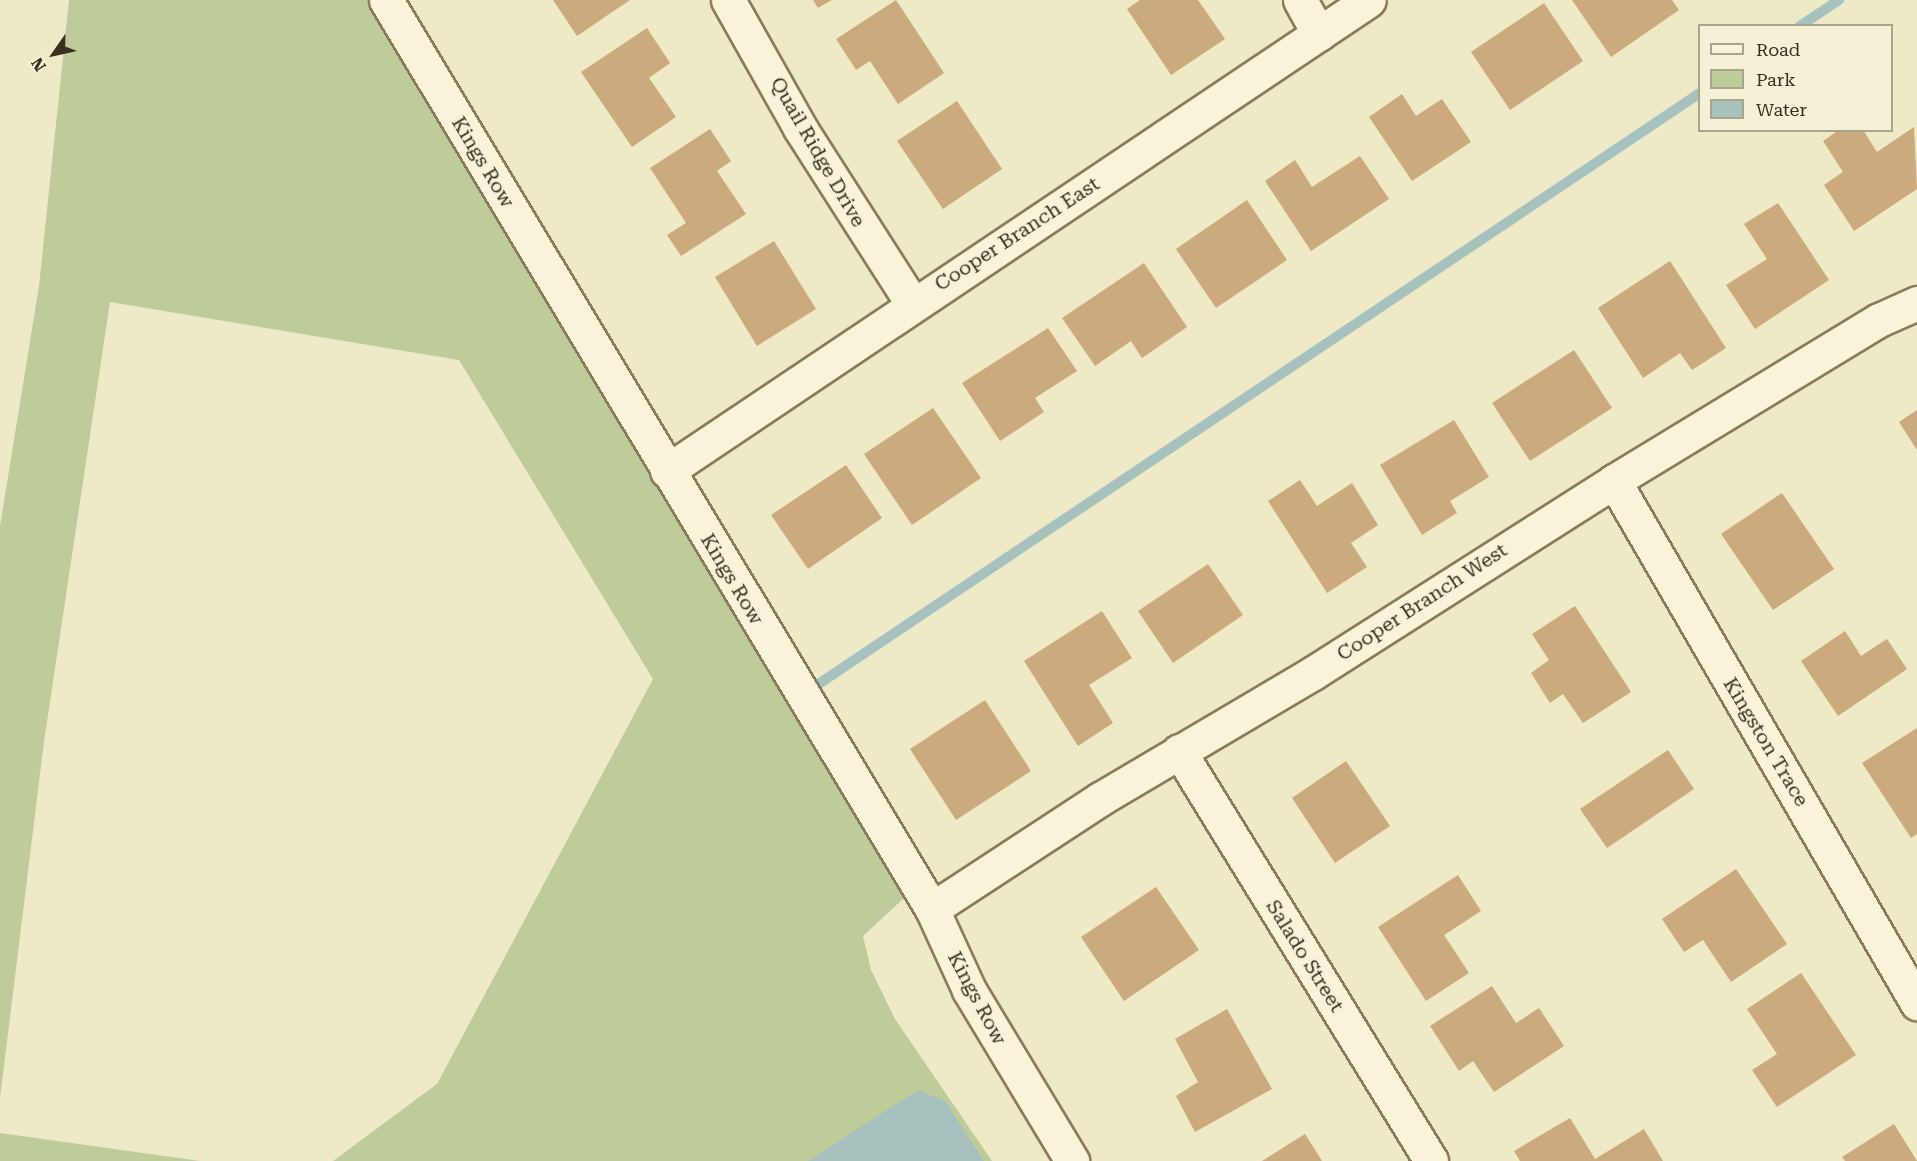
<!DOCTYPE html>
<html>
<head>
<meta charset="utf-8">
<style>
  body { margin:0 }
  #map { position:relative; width:1917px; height:1161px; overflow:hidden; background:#eee9c6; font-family:"Roboto Serif",serif }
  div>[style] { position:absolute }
  .green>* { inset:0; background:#becc9a }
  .water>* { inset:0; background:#a7c2be }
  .stream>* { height:10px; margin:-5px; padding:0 5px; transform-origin:5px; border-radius:5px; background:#a7c2be }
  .building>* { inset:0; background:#cbaa7d }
  .roads { filter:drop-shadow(2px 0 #897b5c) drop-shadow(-2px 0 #897b5c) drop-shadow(0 2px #897b5c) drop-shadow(0 -2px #897b5c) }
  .street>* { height:33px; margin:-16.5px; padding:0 16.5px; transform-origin:16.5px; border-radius:16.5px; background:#f9f4d9 }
  .secondary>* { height:33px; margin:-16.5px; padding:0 16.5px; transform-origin:16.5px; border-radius:16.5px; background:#f9f4d9 }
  span { translate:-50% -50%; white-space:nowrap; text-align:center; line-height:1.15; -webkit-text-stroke:4.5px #f5f1d6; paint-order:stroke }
  .street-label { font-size:20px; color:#3a301f }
  .legend { position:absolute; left:1698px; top:24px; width:195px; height:108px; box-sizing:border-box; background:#f5f1d6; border:2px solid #aaa48d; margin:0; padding:8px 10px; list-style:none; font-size:18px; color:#3a301f }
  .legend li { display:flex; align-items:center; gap:12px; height:30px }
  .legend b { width:30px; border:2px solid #aaa48d }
  .north { position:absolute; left:24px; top:24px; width:60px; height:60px; -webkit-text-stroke:4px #f5f1d6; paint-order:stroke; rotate:236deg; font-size:16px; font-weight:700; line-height:24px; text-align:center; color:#3a301f }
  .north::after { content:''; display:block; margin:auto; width:21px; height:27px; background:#3a301f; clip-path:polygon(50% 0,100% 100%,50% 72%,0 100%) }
</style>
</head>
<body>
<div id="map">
  <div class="green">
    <div style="clip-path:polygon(69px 0,386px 0,917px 886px,863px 936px,871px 970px,895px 1019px,992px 1161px,333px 1161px,437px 1084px,653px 679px,459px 360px,110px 302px,44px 742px,0 1098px,0 526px,39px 286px)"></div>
    <div style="clip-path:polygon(0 1133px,200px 1161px,0 1161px)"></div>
  </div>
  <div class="water">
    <div style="clip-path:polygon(918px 1090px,945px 1101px,984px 1161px,808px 1161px)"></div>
  </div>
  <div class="stream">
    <div style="left:1800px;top:26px;width:47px;rotate:-33.7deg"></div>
    <div style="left:820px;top:683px;width:1059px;rotate:-33.84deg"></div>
  </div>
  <div class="building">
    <div style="clip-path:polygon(553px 0,630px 0,577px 36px)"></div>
    <div style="clip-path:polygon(813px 0,832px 0,818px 8px)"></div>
    <div style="clip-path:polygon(896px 0,944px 73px,898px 104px,870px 61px,856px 70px,836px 39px)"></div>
    <div style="clip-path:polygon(1140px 0,1198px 0,1225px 39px,1171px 75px,1127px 9px)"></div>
    <div style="clip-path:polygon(1572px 0,1672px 0,1679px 10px,1611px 57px)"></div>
    <div style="clip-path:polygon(1544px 3px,1583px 61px,1510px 110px,1471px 52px)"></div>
    <div style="clip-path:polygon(647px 28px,670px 63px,649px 78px,676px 117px,632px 147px,581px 72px)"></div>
    <div style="clip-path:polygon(1402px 94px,1416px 116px,1442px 99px,1471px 142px,1412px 181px,1369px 117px)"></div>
    <div style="clip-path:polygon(957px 101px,1002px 169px,943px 209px,897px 141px)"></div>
    <div style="clip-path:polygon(1914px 127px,1917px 189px,1854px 231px,1824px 185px,1843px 172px,1823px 141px,1839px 130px,1863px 130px,1877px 152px)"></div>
    <div style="clip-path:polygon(710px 129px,731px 161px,717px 171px,746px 214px,681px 256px,667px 235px,686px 223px,650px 168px)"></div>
    <div style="clip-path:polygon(1360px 156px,1389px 199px,1311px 251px,1265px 181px,1295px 160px,1312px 187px)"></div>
    <div style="clip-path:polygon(1247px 200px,1287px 260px,1216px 308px,1176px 249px)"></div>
    <div style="clip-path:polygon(1778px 203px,1829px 280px,1755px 329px,1726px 285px,1767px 259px,1744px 224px)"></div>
    <div style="clip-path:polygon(774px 241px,816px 309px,757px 346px,715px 277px)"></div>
    <div style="clip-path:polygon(1670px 261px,1726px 348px,1692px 370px,1680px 353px,1643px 378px,1598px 308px)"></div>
    <div style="clip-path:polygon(1144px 263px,1187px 327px,1142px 358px,1131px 341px,1095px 366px,1062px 318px)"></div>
    <div style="clip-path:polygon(1048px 328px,1077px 371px,1035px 398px,1044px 412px,1000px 441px,962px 383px)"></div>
    <div style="clip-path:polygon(1574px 350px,1612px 408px,1530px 461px,1492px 403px)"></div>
    <div style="clip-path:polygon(933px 408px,981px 478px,912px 525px,864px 454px)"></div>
    <div style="clip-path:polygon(1917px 410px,1917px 450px,1899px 422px)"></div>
    <div style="clip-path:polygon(1454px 420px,1489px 477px,1450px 501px,1457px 513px,1422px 535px,1380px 465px)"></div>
    <div style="clip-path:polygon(846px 465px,882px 518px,808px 569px,771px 515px)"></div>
    <div style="clip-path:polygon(1300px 480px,1317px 506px,1352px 483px,1378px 525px,1351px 543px,1367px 567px,1327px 593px,1268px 501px)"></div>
    <div style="clip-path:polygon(1782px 493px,1834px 569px,1773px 610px,1721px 534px)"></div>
    <div style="clip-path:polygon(1208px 564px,1243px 615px,1173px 663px,1138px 611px)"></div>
    <div style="clip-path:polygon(1575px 606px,1631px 692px,1583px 723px,1563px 694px,1550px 703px,1531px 673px,1549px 660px,1532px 634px)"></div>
    <div style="clip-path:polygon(1102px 611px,1132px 658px,1089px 685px,1113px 723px,1078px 746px,1024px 661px)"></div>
    <div style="clip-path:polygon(1845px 631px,1861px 656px,1887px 639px,1907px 669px,1838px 716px,1801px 661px)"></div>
    <div style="clip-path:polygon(985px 700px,1031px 771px,956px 820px,910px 749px)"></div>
    <div style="clip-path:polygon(1917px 728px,1917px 834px,1911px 838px,1862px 763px)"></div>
    <div style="clip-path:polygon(1668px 750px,1694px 789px,1607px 848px,1580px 809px)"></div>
    <div style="clip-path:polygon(1346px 761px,1390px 826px,1335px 863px,1292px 798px)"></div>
    <div style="clip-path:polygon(1736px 869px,1787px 944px,1731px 982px,1703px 940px,1684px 952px,1662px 919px)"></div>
    <div style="clip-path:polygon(1458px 875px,1481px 911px,1444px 935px,1469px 973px,1426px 1001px,1378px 927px)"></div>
    <div style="clip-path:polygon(1156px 887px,1199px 950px,1124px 1001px,1081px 937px)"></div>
    <div style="clip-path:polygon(1801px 973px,1856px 1055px,1777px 1107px,1752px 1070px,1777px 1054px,1747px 1009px)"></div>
    <div style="clip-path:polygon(1492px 986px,1516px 1023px,1539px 1008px,1564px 1046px,1494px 1092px,1473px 1061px,1459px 1071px,1430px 1026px)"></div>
    <div style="clip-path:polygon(1227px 1009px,1272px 1089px,1195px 1132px,1176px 1096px,1198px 1082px,1175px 1039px)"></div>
    <div style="clip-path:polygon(1570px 1118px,1595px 1159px,1644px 1129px,1663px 1161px,1520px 1161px,1514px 1151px)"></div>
    <div style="clip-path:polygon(1894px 1124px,1917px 1161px,1845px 1161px,1842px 1157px)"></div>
    <div style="clip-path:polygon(1305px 1134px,1322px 1161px,1262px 1161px)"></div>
  </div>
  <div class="roads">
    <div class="street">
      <div style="left:728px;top:0;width:147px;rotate:60.6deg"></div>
      <div style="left:800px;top:128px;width:208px;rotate:57.4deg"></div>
      <div style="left:1300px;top:0;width:39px;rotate:61deg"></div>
      <div style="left:667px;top:471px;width:845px;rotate:-33.86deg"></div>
      <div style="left:1614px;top:481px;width:604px;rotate:59.87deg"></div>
      <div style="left:1179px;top:751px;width:481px;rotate:58.4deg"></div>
      <div style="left:932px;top:909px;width:201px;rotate:-33.2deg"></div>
      <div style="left:1100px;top:799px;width:247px;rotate:-30.6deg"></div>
      <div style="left:1313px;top:673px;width:357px;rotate:-32.5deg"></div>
      <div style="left:1614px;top:481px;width:310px;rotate:-31.3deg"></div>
      <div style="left:1879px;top:320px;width:42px;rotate:-24.1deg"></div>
    </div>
    <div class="secondary">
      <div style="left:386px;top:0;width:1060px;rotate:59.01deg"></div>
      <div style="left:932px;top:909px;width:89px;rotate:65.4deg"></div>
      <div style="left:969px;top:990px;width:200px;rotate:58.9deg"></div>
    </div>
  </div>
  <div class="street-label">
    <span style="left:818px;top:152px;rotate:60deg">Quail Ridge Drive</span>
    <span style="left:483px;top:162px;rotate:59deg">Kings Row</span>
    <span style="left:1017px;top:234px;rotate:-33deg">Cooper Branch East</span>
    <span style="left:732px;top:579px;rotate:59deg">Kings Row</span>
    <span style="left:1422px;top:602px;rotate:-33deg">Cooper Branch West</span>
    <span style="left:1766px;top:742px;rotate:59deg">Kingston Trace</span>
    <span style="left:1305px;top:956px;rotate:58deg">Salado Street</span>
    <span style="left:977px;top:998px;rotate:62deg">Kings Row</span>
  </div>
  <ul class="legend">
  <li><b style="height:8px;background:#f9f4d9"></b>Road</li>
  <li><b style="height:16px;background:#becc9a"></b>Park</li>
  <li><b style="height:16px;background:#a7c2be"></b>Water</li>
  </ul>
  <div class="north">N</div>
</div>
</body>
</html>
